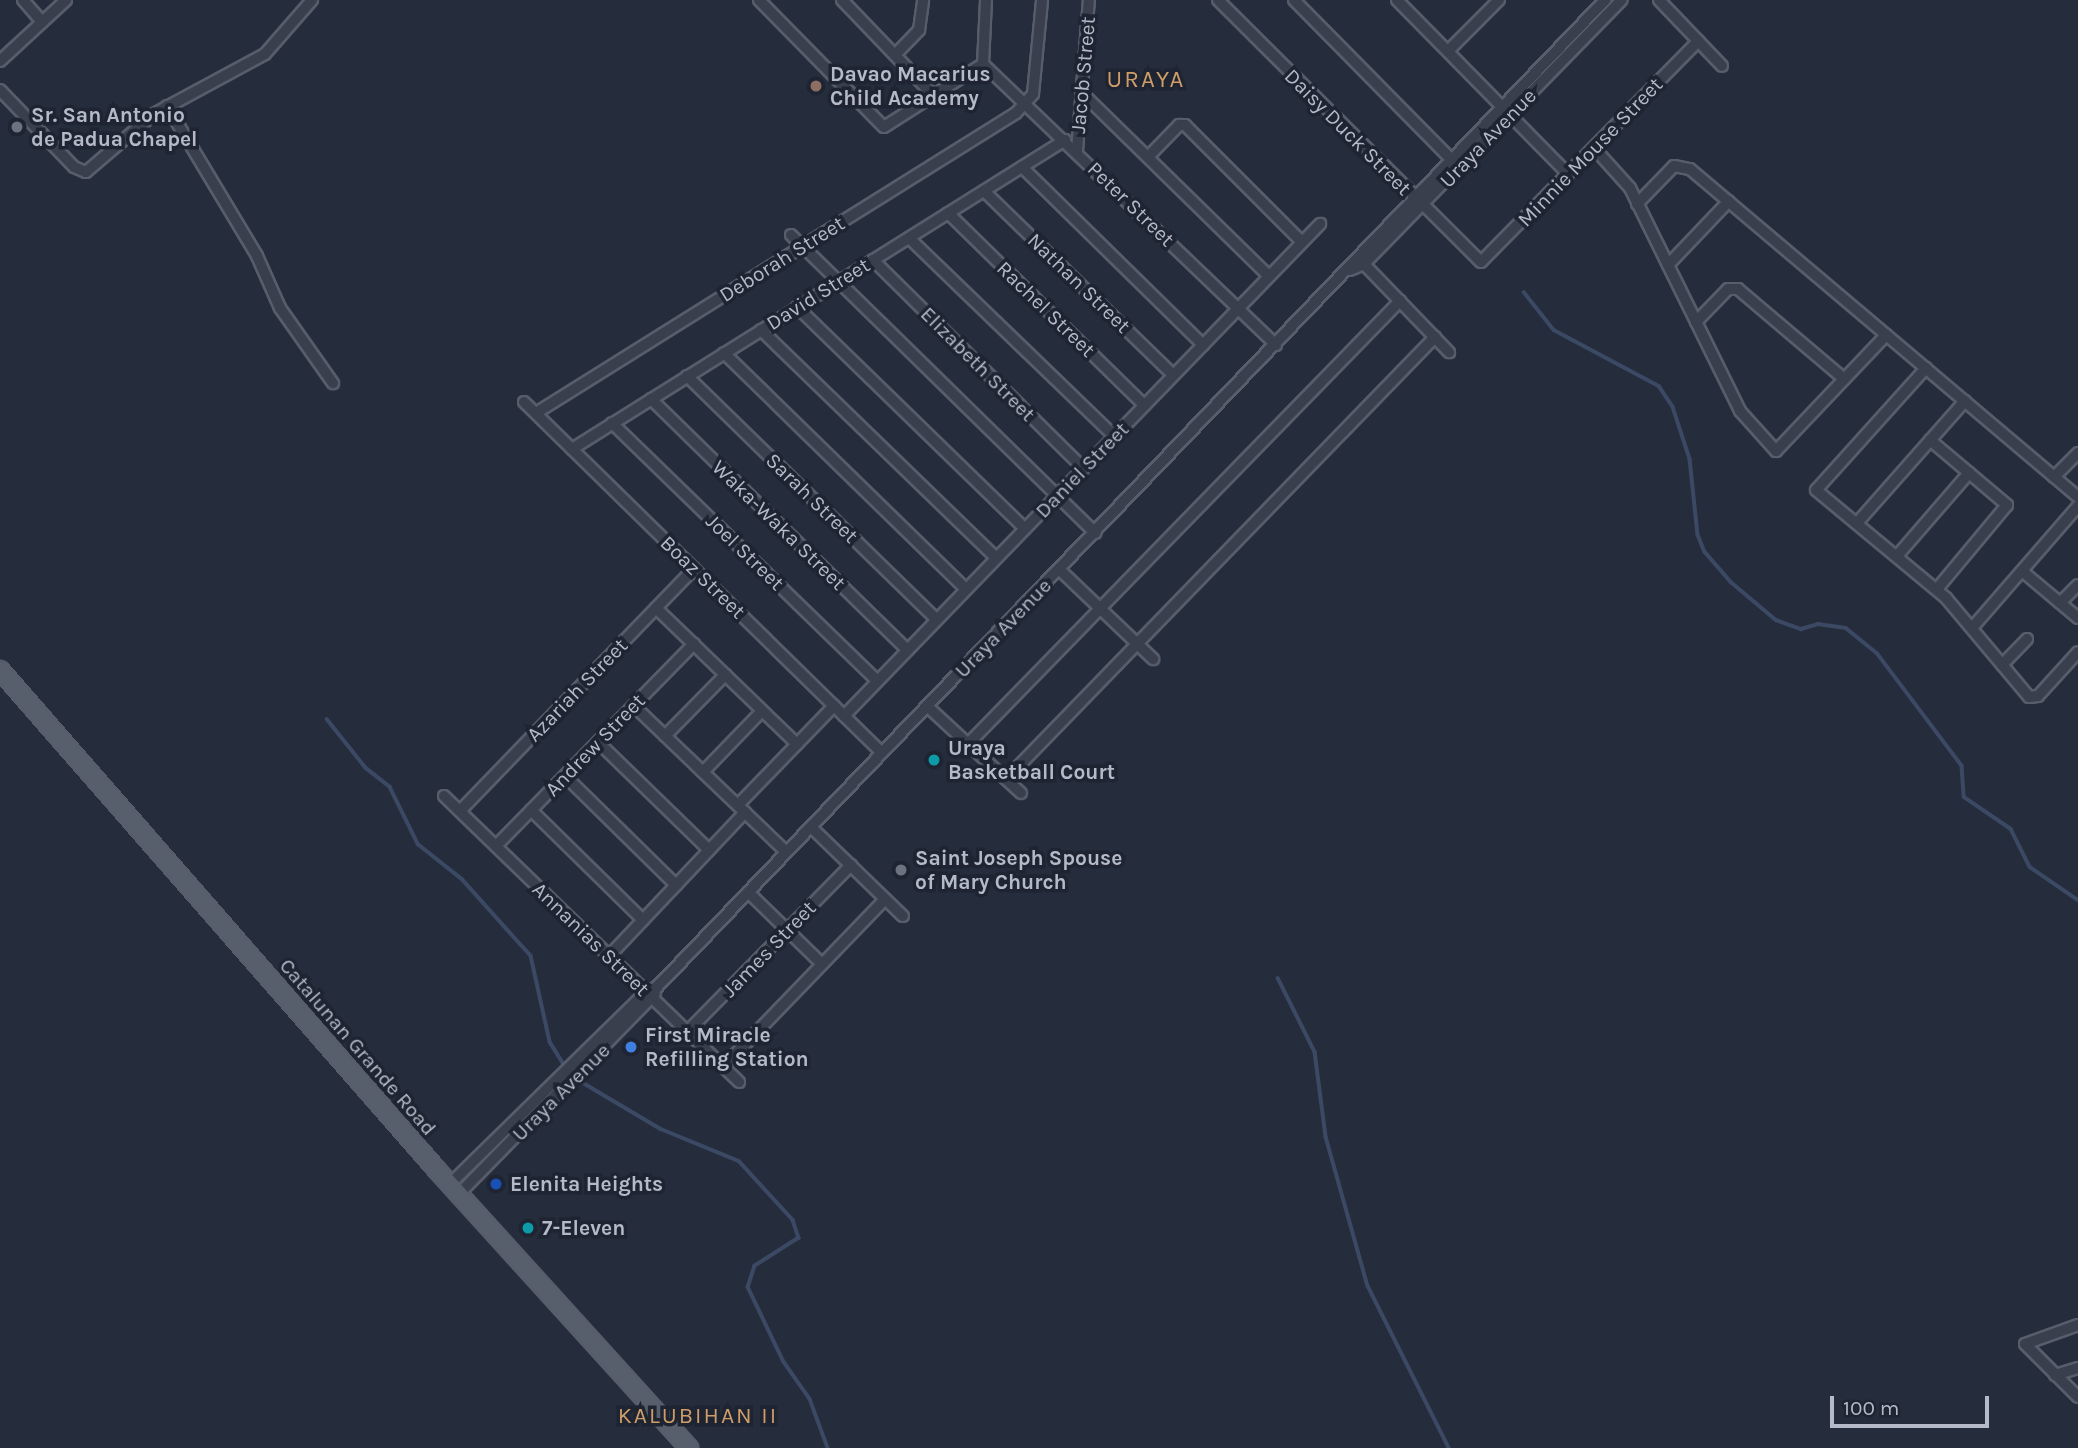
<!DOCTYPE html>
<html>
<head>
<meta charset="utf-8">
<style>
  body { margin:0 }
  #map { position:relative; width:2078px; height:1448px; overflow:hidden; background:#252d3c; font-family:Karla,sans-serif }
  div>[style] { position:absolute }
  .stream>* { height:3.5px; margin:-1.75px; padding:0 1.75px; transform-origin:1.75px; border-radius:1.75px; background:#3c4964 }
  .roads { filter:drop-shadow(2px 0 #575d6a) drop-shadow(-2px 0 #575d6a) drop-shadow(0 2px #575d6a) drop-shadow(0 -2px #575d6a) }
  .minor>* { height:10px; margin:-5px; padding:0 5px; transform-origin:5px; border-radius:5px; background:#393f4c }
  .primary>* { height:16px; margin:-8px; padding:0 8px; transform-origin:8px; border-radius:8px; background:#575e6c }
  .dots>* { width:19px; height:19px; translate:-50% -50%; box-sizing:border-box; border:4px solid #1e2431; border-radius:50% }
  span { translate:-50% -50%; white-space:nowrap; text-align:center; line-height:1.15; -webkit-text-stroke:7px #1e2431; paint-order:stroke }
  .poi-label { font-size:21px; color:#b5bac8; font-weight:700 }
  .left { translate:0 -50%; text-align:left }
  .street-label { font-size:21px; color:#b5bac8 }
  .neighbourhood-label { font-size:23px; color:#cf9d69; letter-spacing:2px }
  .quarter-label { font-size:24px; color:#cf9d69; letter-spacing:2px }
  .scale { position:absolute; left:1830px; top:1396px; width:159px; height:32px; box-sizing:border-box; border:4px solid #b5bac8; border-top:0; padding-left:9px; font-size:21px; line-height:24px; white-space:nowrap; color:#b5bac8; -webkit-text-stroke:5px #1e2431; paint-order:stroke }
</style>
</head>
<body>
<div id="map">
  <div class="stream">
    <div style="left:1524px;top:292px;width:48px;rotate:51.7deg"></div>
    <div style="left:1554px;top:330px;width:119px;rotate:28.1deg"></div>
    <div style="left:1659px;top:386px;width:25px;rotate:56deg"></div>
    <div style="left:1673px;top:407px;width:55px;rotate:71.9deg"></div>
    <div style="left:1690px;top:459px;width:76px;rotate:84deg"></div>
    <div style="left:1698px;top:535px;width:18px;rotate:68deg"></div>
    <div style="left:1705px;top:552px;width:40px;rotate:49deg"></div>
    <div style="left:1731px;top:582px;width:59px;rotate:40.2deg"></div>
    <div style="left:1776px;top:620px;width:27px;rotate:20deg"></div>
    <div style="left:1801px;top:629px;width:18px;rotate:-16deg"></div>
    <div style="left:1818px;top:624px;width:28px;rotate:8deg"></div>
    <div style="left:1846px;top:628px;width:40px;rotate:39deg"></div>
    <div style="left:1877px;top:653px;width:141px;rotate:53deg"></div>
    <div style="left:1962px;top:766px;width:31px;rotate:86deg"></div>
    <div style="left:1964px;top:797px;width:57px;rotate:34.2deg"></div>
    <div style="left:2011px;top:829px;width:42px;rotate:63.4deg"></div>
    <div style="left:2030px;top:867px;width:58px;rotate:34.5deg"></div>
    <div style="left:327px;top:719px;width:63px;rotate:51.5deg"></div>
    <div style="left:366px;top:768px;width:31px;rotate:38deg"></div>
    <div style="left:390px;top:787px;width:64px;rotate:63.8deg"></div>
    <div style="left:418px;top:844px;width:56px;rotate:38.5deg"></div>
    <div style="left:462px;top:879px;width:103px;rotate:48.1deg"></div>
    <div style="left:531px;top:956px;width:88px;rotate:77.5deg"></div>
    <div style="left:550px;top:1042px;width:26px;rotate:58deg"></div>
    <div style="left:1278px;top:978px;width:83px;rotate:63.4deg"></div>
    <div style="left:1315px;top:1052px;width:86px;rotate:82.6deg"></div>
    <div style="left:1326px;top:1137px;width:155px;rotate:74.3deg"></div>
    <div style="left:1368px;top:1286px;width:181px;rotate:63.4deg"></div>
    <div style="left:580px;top:1081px;width:94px;rotate:30.7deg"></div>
    <div style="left:661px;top:1129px;width:84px;rotate:22.3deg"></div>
    <div style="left:739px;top:1161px;width:80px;rotate:47.5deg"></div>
    <div style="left:793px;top:1220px;width:19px;rotate:72deg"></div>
    <div style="left:799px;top:1238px;width:52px;rotate:147.5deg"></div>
    <div style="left:755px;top:1266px;width:22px;rotate:108deg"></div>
    <div style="left:748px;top:1287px;width:83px;rotate:64.4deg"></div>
    <div style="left:784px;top:1362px;width:45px;rotate:54.9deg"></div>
    <div style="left:810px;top:1399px;width:52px;rotate:69.8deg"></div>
  </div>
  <div class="roads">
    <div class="minor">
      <div style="left:23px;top:0;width:29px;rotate:49deg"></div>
      <div style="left:759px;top:0;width:178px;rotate:45.5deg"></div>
      <div style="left:884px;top:127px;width:117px;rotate:-32.5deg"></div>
      <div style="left:842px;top:0;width:134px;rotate:46.2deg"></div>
      <div style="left:1218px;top:0;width:371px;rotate:44.9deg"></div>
      <div style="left:1481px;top:262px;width:310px;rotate:-45.5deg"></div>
      <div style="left:1294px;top:0;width:228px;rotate:45.4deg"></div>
      <div style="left:1397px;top:0;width:244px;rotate:45.5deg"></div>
      <div style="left:1659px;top:0;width:91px;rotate:46.3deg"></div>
      <div style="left:1448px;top:51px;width:72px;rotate:-45deg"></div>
      <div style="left:895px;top:55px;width:35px;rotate:-46deg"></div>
      <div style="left:919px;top:30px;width:30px;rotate:-82deg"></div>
      <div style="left:0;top:61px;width:90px;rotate:-42.7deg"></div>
      <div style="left:983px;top:64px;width:406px;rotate:43.8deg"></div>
      <div style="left:983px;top:64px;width:64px;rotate:-87.3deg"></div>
      <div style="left:0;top:90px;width:107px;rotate:46.1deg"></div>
      <div style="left:74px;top:167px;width:13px;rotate:23deg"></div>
      <div style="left:86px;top:172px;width:89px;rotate:-40.5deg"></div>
      <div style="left:154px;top:114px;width:126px;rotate:-28.4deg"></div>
      <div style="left:265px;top:54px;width:72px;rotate:-49deg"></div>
      <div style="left:1082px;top:93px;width:262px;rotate:44.4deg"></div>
      <div style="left:167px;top:106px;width:175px;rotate:59deg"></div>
      <div style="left:257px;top:256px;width:57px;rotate:66.1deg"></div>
      <div style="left:280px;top:308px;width:92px;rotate:54.8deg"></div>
      <div style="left:1594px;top:148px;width:54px;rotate:48deg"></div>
      <div style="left:1630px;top:188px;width:249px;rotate:63.7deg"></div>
      <div style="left:1740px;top:411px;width:54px;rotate:48deg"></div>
      <div style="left:1776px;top:451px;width:160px;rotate:-46.5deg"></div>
      <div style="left:1077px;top:151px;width:151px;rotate:-85.5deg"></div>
      <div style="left:1148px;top:157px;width:45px;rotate:-45.9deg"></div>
      <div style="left:1179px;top:125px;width:6px"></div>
      <div style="left:1185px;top:125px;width:165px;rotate:45deg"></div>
      <div style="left:1022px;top:167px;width:254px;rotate:44.5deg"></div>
      <div style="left:984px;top:191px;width:264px;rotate:44.2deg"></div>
      <div style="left:1637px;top:204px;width:53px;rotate:-45.8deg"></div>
      <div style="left:1674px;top:166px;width:16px;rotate:11deg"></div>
      <div style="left:1690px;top:169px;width:508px;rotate:40.21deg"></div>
      <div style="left:948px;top:213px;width:274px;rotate:44.4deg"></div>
      <div style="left:791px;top:235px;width:426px;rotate:44.4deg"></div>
      <div style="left:909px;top:238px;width:285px;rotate:44deg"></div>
      <div style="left:873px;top:260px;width:296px;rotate:44.7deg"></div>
      <div style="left:1361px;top:261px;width:127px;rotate:46deg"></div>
      <div style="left:1668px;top:265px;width:88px;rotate:-46.4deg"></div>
      <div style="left:1350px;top:270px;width:15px;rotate:-23deg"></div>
      <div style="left:1364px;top:264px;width:369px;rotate:-45.7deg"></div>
      <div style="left:797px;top:307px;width:318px;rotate:44.2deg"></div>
      <div style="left:1696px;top:322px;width:46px;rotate:-45.9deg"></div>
      <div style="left:1728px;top:289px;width:10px"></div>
      <div style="left:1738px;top:289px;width:139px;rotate:40.3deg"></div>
      <div style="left:761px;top:330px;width:327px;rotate:44.1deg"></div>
      <div style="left:724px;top:353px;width:338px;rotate:44.3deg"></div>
      <div style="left:1926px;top:368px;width:164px;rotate:132deg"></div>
      <div style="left:1816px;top:490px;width:169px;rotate:39.7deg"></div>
      <div style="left:1946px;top:598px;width:129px;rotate:50deg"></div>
      <div style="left:2029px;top:697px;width:9px;rotate:-6deg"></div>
      <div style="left:2038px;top:696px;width:59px;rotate:-47.7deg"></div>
      <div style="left:687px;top:376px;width:349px;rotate:44.3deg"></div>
      <div style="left:651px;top:399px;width:359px;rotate:44.4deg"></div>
      <div style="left:524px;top:402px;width:501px;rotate:44.43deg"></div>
      <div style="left:536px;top:413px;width:566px;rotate:-32.01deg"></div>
      <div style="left:1016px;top:113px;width:25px;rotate:-48deg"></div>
      <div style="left:1033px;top:94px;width:94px;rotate:-84.5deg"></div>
      <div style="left:612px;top:423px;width:370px;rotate:44.2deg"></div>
      <div style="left:1930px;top:440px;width:101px;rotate:40.2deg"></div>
      <div style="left:2007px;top:505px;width:109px;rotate:129.8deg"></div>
      <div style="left:572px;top:449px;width:582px;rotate:-32.08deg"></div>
      <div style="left:2054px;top:477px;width:34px;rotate:-45deg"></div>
      <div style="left:1857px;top:523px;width:163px;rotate:-48.5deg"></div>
      <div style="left:1897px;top:556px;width:110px;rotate:-49.1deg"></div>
      <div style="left:1060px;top:570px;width:129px;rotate:43.7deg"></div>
      <div style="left:2022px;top:571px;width:73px;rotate:40deg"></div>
      <div style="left:2060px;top:603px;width:25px;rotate:-45deg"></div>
      <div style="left:656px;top:608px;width:196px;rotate:44deg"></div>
      <div style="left:1972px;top:628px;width:162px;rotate:-49deg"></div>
      <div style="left:2002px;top:665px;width:36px;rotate:-46deg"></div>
      <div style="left:634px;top:706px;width:211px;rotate:43.8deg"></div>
      <div style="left:927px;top:706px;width:128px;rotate:42.8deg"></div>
      <div style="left:844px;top:716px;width:685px;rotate:-45.95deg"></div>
      <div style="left:665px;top:736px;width:86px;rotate:-45.5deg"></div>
      <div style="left:598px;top:742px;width:155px;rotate:44.2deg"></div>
      <div style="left:968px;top:744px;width:619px;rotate:-45.72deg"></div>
      <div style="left:703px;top:772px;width:85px;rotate:-46deg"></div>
      <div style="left:565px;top:776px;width:156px;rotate:44.5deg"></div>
      <div style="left:1006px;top:779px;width:616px;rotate:-45.86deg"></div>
      <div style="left:444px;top:796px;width:411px;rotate:44.1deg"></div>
      <div style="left:738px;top:805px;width:138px;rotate:-45.9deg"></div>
      <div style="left:531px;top:810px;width:157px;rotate:44.5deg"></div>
      <div style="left:460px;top:811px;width:337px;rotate:-46deg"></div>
      <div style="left:811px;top:827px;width:128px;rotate:44.1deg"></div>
      <div style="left:496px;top:846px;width:283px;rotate:-45.6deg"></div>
      <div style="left:748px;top:892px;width:103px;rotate:44.2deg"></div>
      <div style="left:609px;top:956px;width:198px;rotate:-46.6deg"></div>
      <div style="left:687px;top:1032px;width:234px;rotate:-45.5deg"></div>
      <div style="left:723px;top:1067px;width:233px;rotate:-46deg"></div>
      <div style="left:450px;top:1184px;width:274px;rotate:-44.4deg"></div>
      <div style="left:646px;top:992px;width:12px;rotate:-24deg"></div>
      <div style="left:657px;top:987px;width:1369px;rotate:-46.15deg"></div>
      <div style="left:459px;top:1194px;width:280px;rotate:-45.6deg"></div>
      <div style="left:2078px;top:1325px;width:56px;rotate:160.3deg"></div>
      <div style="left:2025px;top:1344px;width:75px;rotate:45deg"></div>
      <div style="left:2055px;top:1375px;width:24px;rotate:-17deg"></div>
    </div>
    <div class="primary">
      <div style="left:0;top:670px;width:663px;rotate:48.85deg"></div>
      <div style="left:436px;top:1169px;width:377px;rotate:47.8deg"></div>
    </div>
  </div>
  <div class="dots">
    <div style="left:816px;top:86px;background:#8d6e63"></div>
    <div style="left:17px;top:127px;background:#6b7280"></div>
    <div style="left:934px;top:760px;background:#0f9aa8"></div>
    <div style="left:901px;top:870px;background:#6b7280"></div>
    <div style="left:631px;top:1047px;background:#3f7fe0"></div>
    <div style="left:496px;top:1184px;background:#1a4fb4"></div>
    <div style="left:528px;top:1228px;background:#0f9aa8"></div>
  </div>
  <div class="poi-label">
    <span class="left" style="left:830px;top:86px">Davao Macarius<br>Child Academy</span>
    <span class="left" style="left:31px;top:127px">Sr. San Antonio<br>de Padua Chapel</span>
    <span class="left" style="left:948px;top:760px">Uraya<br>Basketball Court</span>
    <span class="left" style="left:915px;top:870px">Saint Joseph Spouse<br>of Mary Church</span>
    <span class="left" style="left:645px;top:1047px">First Miracle<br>Refilling Station</span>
    <span class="left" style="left:510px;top:1184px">Elenita Heights</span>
    <span class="left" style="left:542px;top:1228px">7-Eleven</span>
  </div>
  <div class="street-label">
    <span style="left:1083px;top:75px;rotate:-85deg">Jacob Street</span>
    <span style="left:1348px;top:132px;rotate:45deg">Daisy Duck Street</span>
    <span style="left:1488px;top:138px;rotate:-46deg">Uraya Avenue</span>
    <span style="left:1590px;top:152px;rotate:-46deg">Minnie Mouse Street</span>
    <span style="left:1131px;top:204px;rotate:44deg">Peter Street</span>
    <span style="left:782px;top:259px;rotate:-32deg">Deborah Street</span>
    <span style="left:1079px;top:283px;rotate:44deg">Nathan Street</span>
    <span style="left:818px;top:294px;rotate:-32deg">David Street</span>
    <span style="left:1046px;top:309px;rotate:44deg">Rachel Street</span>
    <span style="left:978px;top:364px;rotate:45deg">Elizabeth Street</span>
    <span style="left:1082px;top:470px;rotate:-46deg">Daniel Street</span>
    <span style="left:812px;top:498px;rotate:44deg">Sarah Street</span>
    <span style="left:779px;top:525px;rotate:44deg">Waka-Waka Street</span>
    <span style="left:745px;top:552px;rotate:44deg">Joel Street</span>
    <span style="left:703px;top:577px;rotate:44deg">Boaz Street</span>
    <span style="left:1003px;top:628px;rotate:-46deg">Uraya Avenue</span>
    <span style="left:577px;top:690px;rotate:-46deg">Azariah Street</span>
    <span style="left:595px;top:745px;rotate:-46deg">Andrew Street</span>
    <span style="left:591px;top:939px;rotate:44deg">Annanias Street</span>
    <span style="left:769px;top:949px;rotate:-46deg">James Street</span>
    <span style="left:358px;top:1047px;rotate:49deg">Catalunan Grande Road</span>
    <span style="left:561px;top:1092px;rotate:-45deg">Uraya Avenue</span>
  </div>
  <div class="neighbourhood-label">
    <span style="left:698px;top:1416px">KALUBIHAN II</span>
  </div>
  <div class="quarter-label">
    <span style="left:1146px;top:80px">URAYA</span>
  </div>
  <div class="scale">100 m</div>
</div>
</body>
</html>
